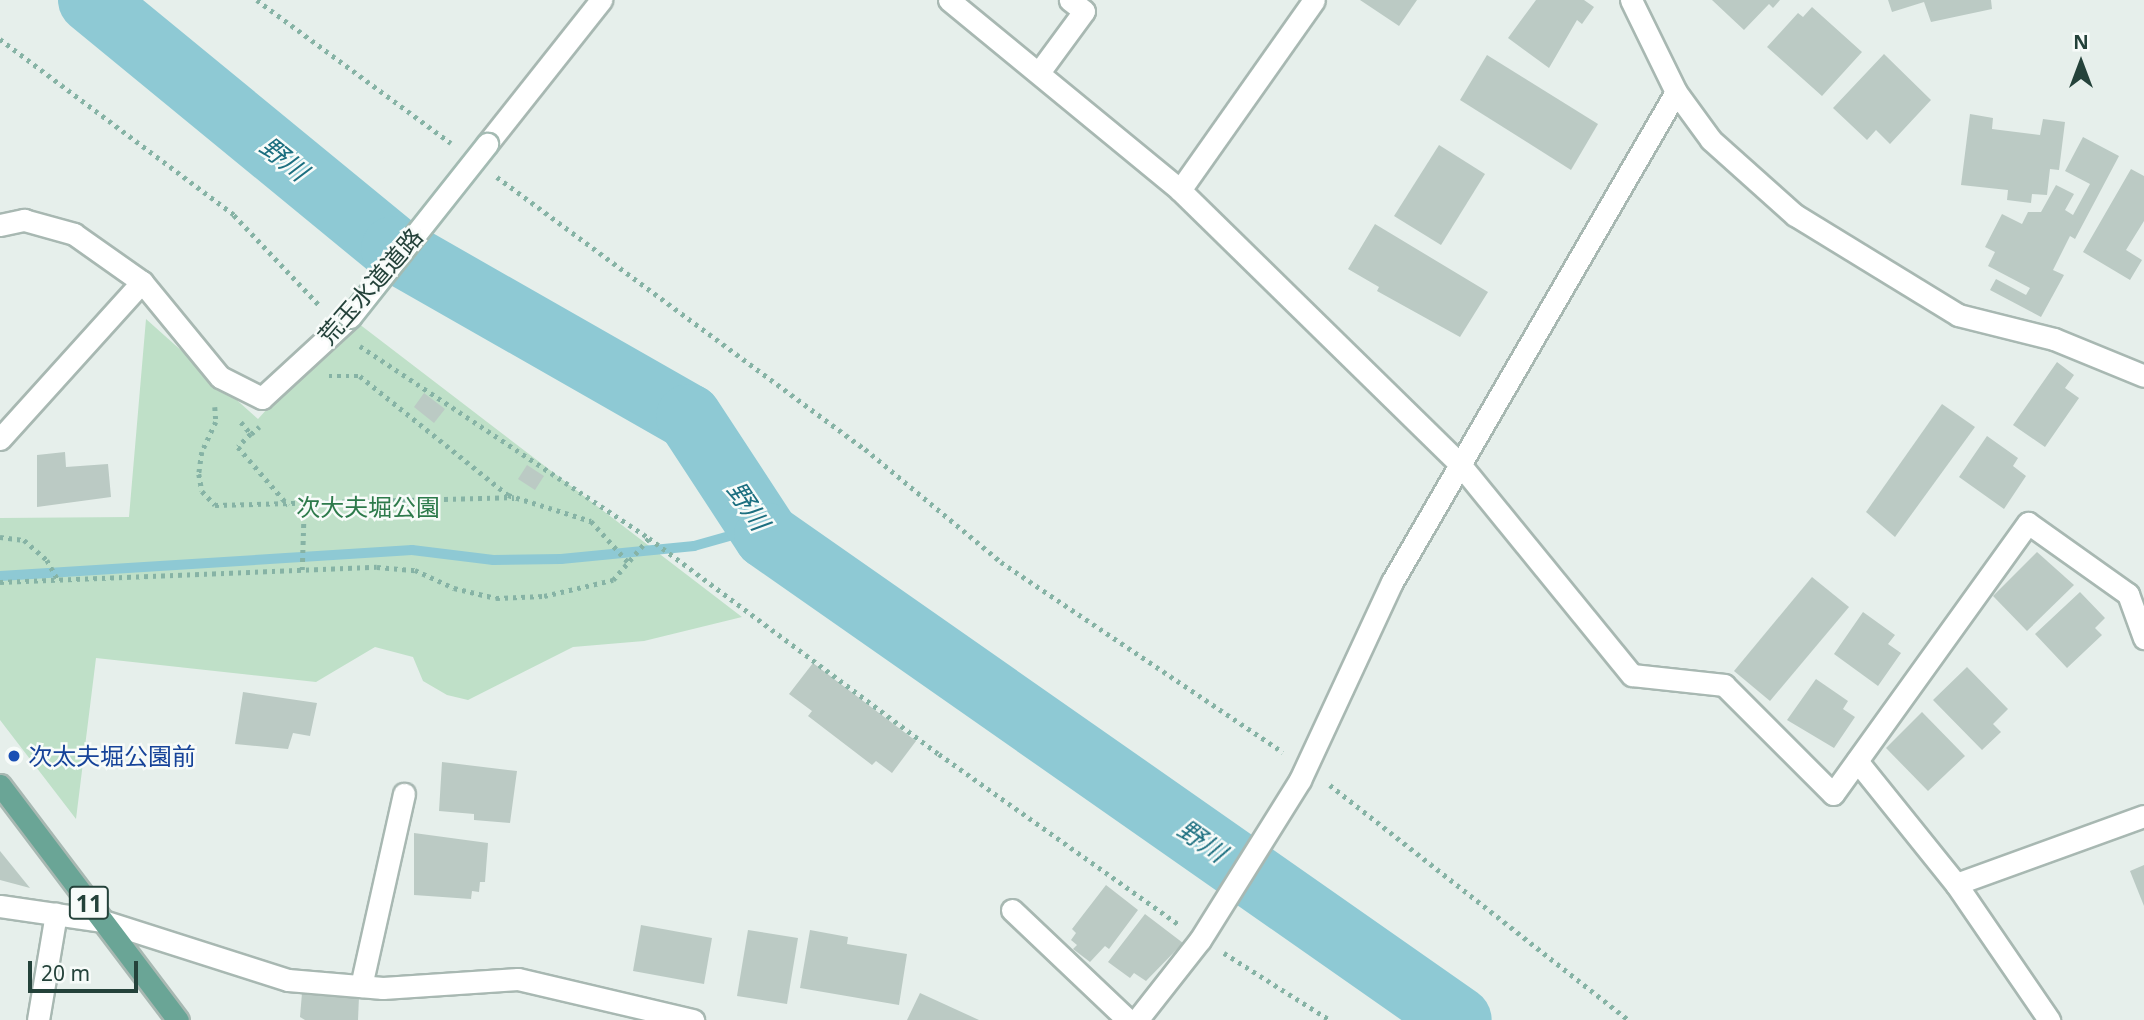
<!DOCTYPE html>
<html>
<head>
<meta charset="utf-8">
<style>
  body { margin:0 }
  #map { position:relative; width:2144px; height:1020px; overflow:hidden; background:#e6efeb; font-family:"Noto Sans","Noto Sans JP",sans-serif }
  div>[style] { position:absolute }
  .green>* { inset:0; background:#bfe0c8 }
  .stream>* { height:10px; margin:-5px; padding:0 5px; transform-origin:5px; border-radius:5px; background:#8ec9d4 }
  .river>* { height:66px; margin:-33px; padding:0 33px; transform-origin:33px; border-radius:33px; background:#8ec9d4 }
  .building>* { inset:0; background:#bbcac4 }
  .path>* { height:4.5px; margin-top:-2.25px; transform-origin:0; background:repeating-linear-gradient(90deg,#86b3a5 0 3.5px,transparent 0 8.5px) }
  .roads { filter:drop-shadow(2px 0 #a8b8b2) drop-shadow(-2px 0 #a8b8b2) drop-shadow(0 2px #a8b8b2) drop-shadow(0 -2px #a8b8b2) }
  .service>* { height:21px; margin:-10.5px; padding:0 10.5px; transform-origin:10.5px; border-radius:10.5px; background:#fff }
  .minor>* { height:21px; margin:-10.5px; padding:0 10.5px; transform-origin:10.5px; border-radius:10.5px; background:#fff }
  .secondary>* { height:21px; margin:-10.5px; padding:0 10.5px; transform-origin:10.5px; border-radius:10.5px; background:#fff }
  .primary>* { height:21px; margin:-10.5px; padding:0 10.5px; transform-origin:10.5px; border-radius:10.5px; background:#6aa596 }
  .bridges { filter:drop-shadow(2px 0 #a4bbb3) drop-shadow(-2px 0 #a4bbb3) drop-shadow(0 2px #a4bbb3) drop-shadow(0 -2px #a4bbb3) }
  .secondary-bridge>* { height:21px; margin:-10.5px; padding:0 10.5px; transform-origin:10.5px; border-radius:10.5px; background:#fff }
  .dots>* { width:19px; height:19px; translate:-50% -50%; box-sizing:border-box; border:4px solid #f7fbf9; border-radius:50% }
  span { translate:-50% -50%; white-space:nowrap; text-align:center; line-height:1.15; -webkit-text-stroke:5px #f7fbf9; paint-order:stroke }
  .shield-label span { padding:2px 5px; background:#f7fbf9; border:2px solid; border-radius:5px; -webkit-text-stroke-width:0 }
  .shield-label { font-size:23px; color:#24423a; font-weight:700 }
  .street-label { font-size:24px; color:#24423a }
  .park-label { font-size:24px; color:#2d7a4b }
  .transit-label { font-size:24px; color:#164399 }
  .left { translate:0 -50%; text-align:left }
  .water-label { font-size:26px; color:#1c6f80; font-style:italic }
  .north { position:absolute; left:2046px; top:28px; width:70px; height:70px; -webkit-text-stroke:5px #f7fbf9; paint-order:stroke; rotate:0deg; font-size:19px; font-weight:700; line-height:28px; text-align:center; color:#24423a }
  .north::after { content:''; display:block; margin:auto; width:24px; height:32px; background:#24423a; clip-path:polygon(50% 0,100% 100%,50% 72%,0 100%) }
  .scale { position:absolute; left:28px; top:961px; width:110px; height:32px; box-sizing:border-box; border:4px solid #24423a; border-top:0; padding-left:9px; font-size:21px; line-height:24px; white-space:nowrap; color:#24423a; -webkit-text-stroke:5px #f7fbf9; paint-order:stroke }
</style>
</head>
<body>
<div id="map">
  <div class="green">
    <div style="clip-path:polygon(350px 317px,742px 617px,644px 641px,573px 647px,468px 700px,447px 695px,423px 681px,413px 657px,375px 647px,316px 682px,96px 658px,76px 819px,0 720px,0 518px,129px 517px,146px 319px,258px 419px)"></div>
  </div>
  <div class="stream">
    <div style="left:0;top:576px;width:413px;rotate:-3.6deg"></div>
    <div style="left:412px;top:550px;width:82px;rotate:7deg"></div>
    <div style="left:493px;top:560px;width:68px;rotate:-0.8deg"></div>
    <div style="left:561px;top:559px;width:134px;rotate:-5.6deg"></div>
    <div style="left:694px;top:546px;width:70px;rotate:-15.8deg"></div>
  </div>
  <div class="river">
    <div style="left:91px;top:0;width:392px;rotate:39.4deg"></div>
    <div style="left:394px;top:249px;width:339px;rotate:29.7deg"></div>
    <div style="left:689px;top:417px;width:142px;rotate:56.8deg"></div>
    <div style="left:767px;top:536px;width:844px;rotate:34.97deg"></div>
  </div>
  <div class="building">
    <div style="clip-path:polygon(1360px 0,1417px 0,1399px 26px)"></div>
    <div style="clip-path:polygon(1536px 0,1584px 0,1594px 7px,1582px 24px,1577px 20px,1549px 68px,1508px 38px)"></div>
    <div style="clip-path:polygon(1712px 0,1780px 0,1773px 8px,1769px 4px,1744px 30px)"></div>
    <div style="clip-path:polygon(1888px 0,1991px 0,1992px 9px,1931px 22px,1924px 2px,1892px 12px)"></div>
    <div style="clip-path:polygon(1812px 7px,1862px 52px,1822px 96px,1767px 47px,1798px 13px,1803px 17px)"></div>
    <div style="clip-path:polygon(1884px 54px,1931px 100px,1890px 144px,1876px 130px,1867px 140px,1833px 108px)"></div>
    <div style="clip-path:polygon(1487px 55px,1598px 124px,1571px 170px,1460px 100px)"></div>
    <div style="clip-path:polygon(1970px 114px,1993px 118px,1992px 129px,2040px 135px,2043px 119px,2065px 122px,2059px 170px,2050px 169px,2047px 195px,2032px 194px,2031px 203px,2007px 200px,2008px 190px,1961px 185px)"></div>
    <div style="clip-path:polygon(2083px 137px,2119px 156px,2075px 239px,2070px 236px,2053px 270px,2064px 275px,2041px 317px,1990px 290px,1996px 279px,2026px 295px,2030px 288px,1988px 266px,1995px 252px,1985px 247px,2002px 214px,2022px 224px,2028px 212px,2041px 212px,2056px 185px,2074px 194px,2065px 210px,2073px 215px,2090px 184px,2065px 171px)"></div>
    <div style="clip-path:polygon(1439px 145px,1485px 174px,1441px 245px,1394px 216px)"></div>
    <div style="clip-path:polygon(2131px 169px,2144px 176px,2144px 221px,2126px 250px,2142px 260px,2130px 280px,2083px 252px)"></div>
    <div style="clip-path:polygon(1375px 224px,1488px 292px,1460px 337px,1377px 291px,1379px 287px,1348px 269px)"></div>
    <div style="clip-path:polygon(2057px 362px,2074px 375px,2065px 388px,2079px 398px,2045px 447px,2013px 425px)"></div>
    <div style="clip-path:polygon(424px 393px,445px 409px,434px 423px,414px 407px)"></div>
    <div style="clip-path:polygon(1942px 404px,1975px 427px,1895px 537px,1866px 512px)"></div>
    <div style="clip-path:polygon(1987px 436px,2018px 458px,2013px 466px,2026px 476px,2004px 509px,1959px 477px)"></div>
    <div style="clip-path:polygon(65px 452px,66px 467px,108px 464px,111px 497px,37px 507px,37px 455px)"></div>
    <div style="clip-path:polygon(527px 465px,544px 476px,535px 490px,518px 479px)"></div>
    <div style="clip-path:polygon(2037px 552px,2074px 585px,2027px 631px,1993px 596px)"></div>
    <div style="clip-path:polygon(1812px 577px,1849px 607px,1770px 701px,1734px 671px)"></div>
    <div style="clip-path:polygon(2080px 592px,2105px 618px,2095px 628px,2102px 635px,2067px 668px,2035px 634px)"></div>
    <div style="clip-path:polygon(1863px 612px,1895px 635px,1888px 644px,1901px 653px,1878px 686px,1834px 654px)"></div>
    <div style="clip-path:polygon(813px 663px,916px 741px,892px 773px,876px 761px,872px 765px,808px 716px,812px 711px,789px 694px)"></div>
    <div style="clip-path:polygon(1967px 667px,2008px 709px,1993px 724px,2001px 732px,1982px 750px,1933px 700px)"></div>
    <div style="clip-path:polygon(1816px 679px,1848px 701px,1843px 709px,1855px 717px,1834px 748px,1787px 720px)"></div>
    <div style="clip-path:polygon(243px 692px,317px 703px,310px 736px,293px 733px,288px 749px,235px 744px)"></div>
    <div style="clip-path:polygon(1922px 712px,1965px 756px,1928px 791px,1886px 748px)"></div>
    <div style="clip-path:polygon(442px 762px,517px 771px,510px 823px,474px 820px,474px 814px,439px 811px)"></div>
    <div style="clip-path:polygon(414px 833px,488px 843px,485px 882px,480px 882px,479px 892px,472px 891px,471px 899px,414px 895px)"></div>
    <div style="clip-path:polygon(0 851px,30px 888px,0 880px)"></div>
    <div style="clip-path:polygon(2144px 865px,2144px 906px,2130px 871px)"></div>
    <div style="clip-path:polygon(1106px 885px,1138px 910px,1109px 949px,1105px 946px,1090px 962px,1073px 949px,1077px 945px,1071px 940px,1076px 933px,1072px 929px)"></div>
    <div style="clip-path:polygon(1145px 914px,1183px 943px,1146px 981px,1134px 973px,1130px 978px,1108px 962px)"></div>
    <div style="clip-path:polygon(641px 925px,712px 938px,704px 984px,633px 971px)"></div>
    <div style="clip-path:polygon(748px 930px,798px 938px,787px 1004px,737px 996px)"></div>
    <div style="clip-path:polygon(810px 930px,848px 937px,847px 944px,907px 954px,899px 1005px,800px 988px)"></div>
    <div style="clip-path:polygon(302px 993px,359px 997px,358px 1020px,305px 1020px,300px 1017px)"></div>
    <div style="clip-path:polygon(920px 993px,979px 1020px,907px 1020px)"></div>
  </div>
  <div class="path">
    <div style="left:257px;top:0;width:241px;rotate:36.4deg"></div>
    <div style="left:0;top:39px;width:293px;rotate:36.9deg"></div>
    <div style="left:234px;top:215px;width:124px;rotate:46.6deg"></div>
    <div style="left:497px;top:177px;width:458px;rotate:36.5deg"></div>
    <div style="left:865px;top:449px;width:177px;rotate:39.7deg"></div>
    <div style="left:1001px;top:562px;width:340px;rotate:34deg"></div>
    <div style="left:360px;top:346px;width:347px;rotate:33.6deg"></div>
    <div style="left:649px;top:538px;width:362px;rotate:36.7deg"></div>
    <div style="left:939px;top:754px;width:293px;rotate:35.4deg"></div>
    <div style="left:329px;top:376px;width:31px"></div>
    <div style="left:360px;top:376px;width:190px;rotate:38.8deg"></div>
    <div style="left:508px;top:495px;width:87px;rotate:17.4deg"></div>
    <div style="left:591px;top:521px;width:55px;rotate:47.9deg"></div>
    <div style="left:215px;top:407px;width:15px;rotate:86deg"></div>
    <div style="left:216px;top:422px;width:33px;rotate:115deg"></div>
    <div style="left:202px;top:452px;width:22px;rotate:98deg"></div>
    <div style="left:199px;top:474px;width:17px;rotate:80deg"></div>
    <div style="left:202px;top:491px;width:19px;rotate:47deg"></div>
    <div style="left:215px;top:505px;width:299px;rotate:-1.5deg"></div>
    <div style="left:241px;top:422px;width:16px;rotate:50deg"></div>
    <div style="left:251px;top:434px;width:11px;rotate:-41deg"></div>
    <div style="left:251px;top:434px;width:18px;rotate:135deg"></div>
    <div style="left:238px;top:447px;width:77px;rotate:49.2deg"></div>
    <div style="left:0;top:537px;width:24px;rotate:7deg"></div>
    <div style="left:24px;top:540px;width:30px;rotate:41deg"></div>
    <div style="left:47px;top:560px;width:25px;rotate:61deg"></div>
    <div style="left:302px;top:570px;width:65px;rotate:-88.2deg"></div>
    <div style="left:0;top:582px;width:377px;rotate:-2.3deg"></div>
    <div style="left:377px;top:567px;width:38px;rotate:5deg"></div>
    <div style="left:415px;top:570px;width:43px;rotate:24.8deg"></div>
    <div style="left:454px;top:588px;width:43px;rotate:13.4deg"></div>
    <div style="left:496px;top:598px;width:48px;rotate:-2.4deg"></div>
    <div style="left:544px;top:596px;width:71px;rotate:-13.1deg"></div>
    <div style="left:613px;top:580px;width:55px;rotate:-49.4deg"></div>
    <div style="left:1330px;top:785px;width:380px;rotate:38.2deg"></div>
    <div style="left:1224px;top:953px;width:125px;rotate:32.3deg"></div>
  </div>
  <div class="roads">
    <div class="service">
      <div style="left:1012px;top:910px;width:160px;rotate:43.5deg"></div>
      <div style="left:361px;top:986px;width:197px;rotate:-77.4deg"></div>
      <div style="left:38px;top:1020px;width:108px;rotate:-80.4deg"></div>
    </div>
    <div class="minor">
      <div style="left:949px;top:0;width:299px;rotate:39.4deg"></div>
      <div style="left:1180px;top:190px;width:389px;rotate:44.4deg"></div>
      <div style="left:1458px;top:462px;width:275px;rotate:50.8deg"></div>
      <div style="left:1632px;top:675px;width:93px;rotate:6.2deg"></div>
      <div style="left:1724px;top:685px;width:154px;rotate:45deg"></div>
      <div style="left:1833px;top:794px;width:334px;rotate:-54.3deg"></div>
      <div style="left:2028px;top:523px;width:123px;rotate:35.4deg"></div>
      <div style="left:2128px;top:594px;width:47px;rotate:70deg"></div>
      <div style="left:1631px;top:0;width:102px;rotate:63.9deg"></div>
      <div style="left:1676px;top:92px;width:59px;rotate:53.9deg"></div>
      <div style="left:1711px;top:140px;width:113px;rotate:41.8deg"></div>
      <div style="left:1795px;top:215px;width:191px;rotate:31.5deg"></div>
      <div style="left:1958px;top:315px;width:99px;rotate:14deg"></div>
      <div style="left:2054px;top:339px;width:97px;rotate:22.3deg"></div>
      <div style="left:1040px;top:71px;width:74px;rotate:-53.7deg"></div>
      <div style="left:1084px;top:11px;width:18px;rotate:-142deg"></div>
      <div style="left:1180px;top:190px;width:232px;rotate:-54.8deg"></div>
      <div style="left:0;top:225px;width:25px;rotate:-12deg"></div>
      <div style="left:24px;top:220px;width:52px;rotate:15.6deg"></div>
      <div style="left:74px;top:234px;width:83px;rotate:35.2deg"></div>
      <div style="left:1857px;top:761px;width:158px;rotate:51.2deg"></div>
      <div style="left:1956px;top:884px;width:165px;rotate:55.6deg"></div>
      <div style="left:1956px;top:884px;width:200px;rotate:-19.9deg"></div>
      <div style="left:0;top:906px;width:104px;rotate:8.3deg"></div>
      <div style="left:103px;top:921px;width:194px;rotate:17.7deg"></div>
      <div style="left:288px;top:980px;width:95px;rotate:4.8deg"></div>
      <div style="left:383px;top:988px;width:135px;rotate:-3.8deg"></div>
      <div style="left:518px;top:979px;width:180px;rotate:13.2deg"></div>
      <div style="left:1137px;top:1020px;width:102px;rotate:-51.8deg"></div>
      <div style="left:1200px;top:940px;width:189px;rotate:-58deg"></div>
      <div style="left:1300px;top:780px;width:218px;rotate:-65.1deg"></div>
      <div style="left:1392px;top:582px;width:566px;rotate:-59.9deg"></div>
    </div>
    <div class="secondary">
      <div style="left:487px;top:144px;width:184px;rotate:-51.6deg"></div>
      <div style="left:0;top:439px;width:212px;rotate:-47.9deg"></div>
      <div style="left:142px;top:282px;width:123px;rotate:50.6deg"></div>
      <div style="left:220px;top:377px;width:47px;rotate:26.6deg"></div>
      <div style="left:262px;top:398px;width:120px;rotate:-42.6deg"></div>
    </div>
    <div class="primary">
      <div style="left:0;top:785px;width:295px;rotate:52.9deg"></div>
    </div>
  </div>
  <div class="bridges">
    <div class="secondary-bridge">
      <div style="left:350px;top:317px;width:221px;rotate:-51.6deg"></div>
    </div>
  </div>
  <div class="dots">
    <div style="left:14px;top:756px;background:#1a4fb4"></div>
  </div>
  <div class="shield-label">
    <span style="left:89px;top:903px">11</span>
  </div>
  <div class="street-label">
    <span style="left:370px;top:286px;rotate:-49deg">荒玉水道道路</span>
  </div>
  <div class="park-label">
    <span style="left:368px;top:507px">次大夫堀公園</span>
  </div>
  <div class="transit-label">
    <span class="left" style="left:28px;top:756px">次太夫堀公園前</span>
  </div>
  <div class="water-label">
    <span style="left:284px;top:159px;rotate:39deg">野川</span>
    <span style="left:748px;top:506px;rotate:56deg">野川</span>
    <span style="left:1202px;top:841px;rotate:35deg">野川</span>
  </div>
  <div class="north">N</div>
  <div class="scale">20 m</div>
</div>
</body>
</html>
